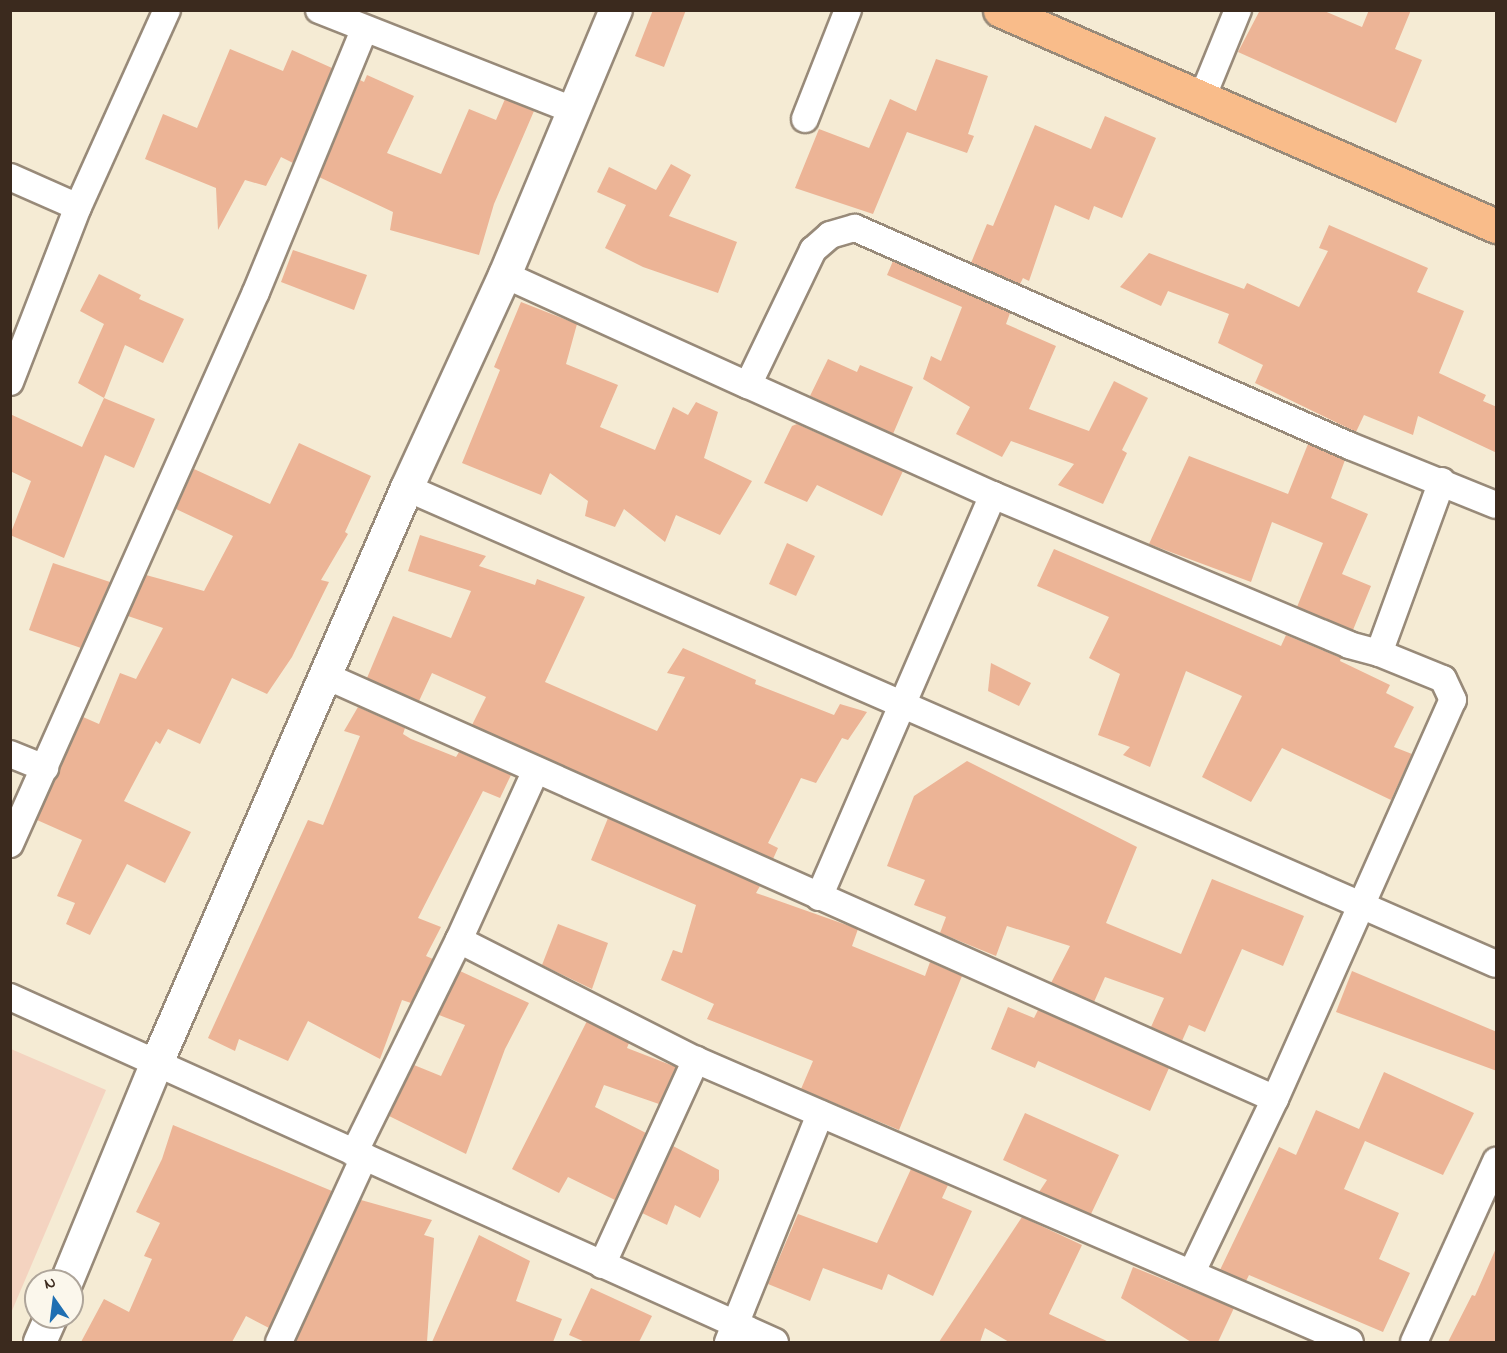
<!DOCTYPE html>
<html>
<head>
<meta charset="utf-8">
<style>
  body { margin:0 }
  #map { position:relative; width:1507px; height:1353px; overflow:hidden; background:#f5ebd4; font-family:"Indie Flower",sans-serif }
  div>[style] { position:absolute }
  .built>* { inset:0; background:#f4d3c0 }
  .building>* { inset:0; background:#ecb496 }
  .roads { filter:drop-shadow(2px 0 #988a79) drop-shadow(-2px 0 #988a79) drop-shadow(0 2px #988a79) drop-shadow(0 -2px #988a79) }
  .minor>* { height:26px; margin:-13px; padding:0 13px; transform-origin:13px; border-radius:13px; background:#fff }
  .tertiary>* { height:32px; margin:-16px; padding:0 16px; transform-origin:16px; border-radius:16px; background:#fff }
  .primary>* { height:33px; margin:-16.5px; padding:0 16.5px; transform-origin:16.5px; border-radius:16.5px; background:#f9bc8a }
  span { translate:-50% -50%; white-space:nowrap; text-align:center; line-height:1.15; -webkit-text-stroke:4.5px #fbf7ec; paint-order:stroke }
  .frame { position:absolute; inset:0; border:12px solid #3b2a1e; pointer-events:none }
  .north { position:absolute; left:24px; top:1269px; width:60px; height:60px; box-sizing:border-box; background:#fbf7ec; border:2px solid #aea59a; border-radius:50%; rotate:346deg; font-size:16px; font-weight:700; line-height:24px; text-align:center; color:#3b2a1e }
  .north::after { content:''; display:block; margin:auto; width:21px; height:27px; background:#1f6fb2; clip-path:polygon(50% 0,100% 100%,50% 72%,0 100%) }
</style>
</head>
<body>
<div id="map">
  <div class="built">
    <div style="clip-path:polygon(11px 1049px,106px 1090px,11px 1313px)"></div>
  </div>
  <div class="building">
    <div style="clip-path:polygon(653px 10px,686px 10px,664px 67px,635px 56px)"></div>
    <div style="clip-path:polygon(1260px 10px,1322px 10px,1362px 27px,1369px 10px,1411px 10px,1395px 49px,1422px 60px,1396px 123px,1238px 52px)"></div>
    <div style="clip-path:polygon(230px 49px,283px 71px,292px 50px,332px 68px,293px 163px,281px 157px,266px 186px,245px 180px,218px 230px,216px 188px,145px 159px,163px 114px,197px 128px)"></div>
    <div style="clip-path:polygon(936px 59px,988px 76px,968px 134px,974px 136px,967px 153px,907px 132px,873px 214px,795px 188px,819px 129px,869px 148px,890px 99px,916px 111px)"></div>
    <div style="clip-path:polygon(367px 75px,414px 96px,387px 153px,441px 174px,469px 109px,496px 120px,505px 99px,534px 111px,494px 204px,479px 255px,390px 230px,393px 212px,319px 177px,360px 80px,364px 82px)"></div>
    <div style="clip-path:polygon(1105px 116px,1156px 138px,1122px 218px,1094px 206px,1089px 220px,1055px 205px,1029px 281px,1023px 278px,1020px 284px,971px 263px,987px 224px,993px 226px,1035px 125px,1091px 149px)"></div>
    <div style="clip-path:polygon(671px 164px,691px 175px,669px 216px,737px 242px,718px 293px,643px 267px,605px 248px,626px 205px,597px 192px,609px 167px,656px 190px)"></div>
    <div style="clip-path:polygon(1329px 225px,1428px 268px,1417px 292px,1464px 311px,1439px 373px,1486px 395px,1483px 401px,1497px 407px,1497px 453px,1418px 416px,1413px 435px,1364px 415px,1356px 432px,1255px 383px,1263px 365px,1218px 343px,1229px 314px,1168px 291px,1161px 306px,1120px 287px,1149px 253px,1244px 289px,1247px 283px,1299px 307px,1328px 251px,1319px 248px)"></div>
    <div style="clip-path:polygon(293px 250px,367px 275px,354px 310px,281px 282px)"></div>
    <div style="clip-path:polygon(893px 261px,1010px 313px,1006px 324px,1056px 346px,1029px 409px,1089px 431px,1114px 381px,1148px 398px,1122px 450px,1127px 453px,1103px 504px,1058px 485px,1074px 464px,1011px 441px,1002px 457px,956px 434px,970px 407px,923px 379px,931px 356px,941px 361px,962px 307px,887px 275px)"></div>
    <div style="clip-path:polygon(99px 274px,141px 295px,139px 299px,184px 319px,163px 363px,125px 345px,104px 398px,78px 383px,104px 324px,80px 311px)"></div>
    <div style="clip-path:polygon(521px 302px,577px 324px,566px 364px,618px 385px,600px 427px,655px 450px,673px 407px,688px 415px,696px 402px,718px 412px,704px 458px,752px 481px,720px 535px,676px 515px,665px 542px,624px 509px,615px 527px,585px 516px,588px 501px,550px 473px,541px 495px,462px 463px,500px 370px,494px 367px)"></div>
    <div style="clip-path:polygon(828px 359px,857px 372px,860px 365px,913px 387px,893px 434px,810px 396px)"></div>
    <div style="clip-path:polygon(104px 398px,155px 419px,134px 468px,105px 455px,64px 558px,10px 535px,31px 481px,10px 471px,10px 414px,82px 447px)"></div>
    <div style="clip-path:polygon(797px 424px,903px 471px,882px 516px,817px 485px,807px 502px,764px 483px,792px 426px)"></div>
    <div style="clip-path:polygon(299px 443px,371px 476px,345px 532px,348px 534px,321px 580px,329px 582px,292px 657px,267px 694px,232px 678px,200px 744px,168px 729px,160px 744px,156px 741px,124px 801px,191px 832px,165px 883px,127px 864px,90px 935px,66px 924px,75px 903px,57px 896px,82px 840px,37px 820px,83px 717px,99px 724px,120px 673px,136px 679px,163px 628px,128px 616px,146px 575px,204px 591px,233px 536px,176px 509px,194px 469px,270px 504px)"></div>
    <div style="clip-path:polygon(1308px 444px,1345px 460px,1331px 498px,1368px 514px,1342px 574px,1371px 586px,1353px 630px,1297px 607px,1323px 543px,1272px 522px,1251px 582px,1149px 544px,1189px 456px,1288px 494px)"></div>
    <div style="clip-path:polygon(420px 535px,486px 556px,479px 566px,535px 585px,537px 579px,585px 597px,545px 682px,657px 731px,685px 677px,667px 673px,683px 648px,756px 680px,755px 684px,834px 715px,840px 704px,867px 712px,848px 740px,842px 738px,816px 783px,801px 778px,768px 843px,778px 848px,773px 859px,472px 725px,486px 697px,432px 673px,419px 701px,367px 678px,393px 616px,451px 638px,471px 591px,408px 571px)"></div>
    <div style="clip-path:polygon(787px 543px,815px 556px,796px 596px,769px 584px)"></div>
    <div style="clip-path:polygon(1054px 549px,1281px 646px,1286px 635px,1341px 658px,1340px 661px,1390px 685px,1386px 693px,1414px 707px,1394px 747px,1412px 754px,1391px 800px,1282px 748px,1251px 802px,1202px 777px,1242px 696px,1186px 671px,1150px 767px,1123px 755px,1130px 747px,1098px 735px,1120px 674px,1089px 658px,1109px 617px,1037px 586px)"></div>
    <div style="clip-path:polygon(53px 563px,110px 582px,81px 648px,29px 630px)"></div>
    <div style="clip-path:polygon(991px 663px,1031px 683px,1019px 706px,988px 691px)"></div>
    <div style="clip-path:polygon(358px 707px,405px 728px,403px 734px,411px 739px,456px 757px,459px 752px,511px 775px,500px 798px,483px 791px,418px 918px,441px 927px,426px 956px,433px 959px,411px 1003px,402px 1000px,380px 1059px,308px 1021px,288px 1061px,239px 1039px,235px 1051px,208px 1038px,308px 820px,323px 825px,360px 736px,344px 731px)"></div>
    <div style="clip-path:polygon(967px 761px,1137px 847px,1106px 923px,1181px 954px,1212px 879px,1304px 916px,1283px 966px,1242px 949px,1205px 1032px,1189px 1025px,1182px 1041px,1151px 1027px,1164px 998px,1105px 977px,1094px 1002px,1051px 983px,1070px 946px,1007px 926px,996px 956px,940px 933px,946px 917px,914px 905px,925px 880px,887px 866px,914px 796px)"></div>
    <div style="clip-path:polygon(608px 818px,760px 886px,756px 893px,858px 929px,852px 946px,925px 976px,930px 962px,962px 976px,899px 1130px,801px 1089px,813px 1061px,707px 1019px,714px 1004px,661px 980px,673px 950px,682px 953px,696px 905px,591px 860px)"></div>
    <div style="clip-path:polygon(558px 924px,608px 943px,592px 989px,542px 965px)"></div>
    <div style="clip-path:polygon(460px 971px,529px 1003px,505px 1049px,466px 1154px,389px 1116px,414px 1065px,441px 1076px,465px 1025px,439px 1015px)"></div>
    <div style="clip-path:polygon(1352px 971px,1497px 1032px,1497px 1071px,1336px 1012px)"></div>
    <div style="clip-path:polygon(1008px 1007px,1034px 1018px,1038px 1010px,1169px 1068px,1150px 1111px,1038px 1061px,1035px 1068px,991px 1049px)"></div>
    <div style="clip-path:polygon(587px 1021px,629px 1043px,627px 1048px,676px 1067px,659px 1104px,604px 1085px,595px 1107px,646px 1133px,615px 1200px,568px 1177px,559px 1193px,512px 1169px)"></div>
    <div style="clip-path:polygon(1384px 1072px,1474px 1113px,1443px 1175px,1365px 1141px,1344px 1189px,1399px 1213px,1379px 1259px,1410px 1273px,1383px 1332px,1249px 1275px,1246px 1281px,1220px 1270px,1279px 1147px,1296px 1155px,1316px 1110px,1359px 1129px)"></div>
    <div style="clip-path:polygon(1025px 1113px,1119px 1155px,1091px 1214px,1039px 1192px,1047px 1180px,1003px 1160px)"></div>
    <div style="clip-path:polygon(173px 1125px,332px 1191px,269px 1328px,246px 1316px,232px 1342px,81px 1342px,104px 1299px,129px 1312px,152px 1259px,144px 1256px,160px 1223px,136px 1212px,162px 1159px)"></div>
    <div style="clip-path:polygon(673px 1146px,719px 1170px,719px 1180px,700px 1218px,675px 1205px,667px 1225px,642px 1213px)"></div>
    <div style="clip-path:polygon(911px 1169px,948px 1185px,942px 1198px,972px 1211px,933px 1296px,888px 1274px,882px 1290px,823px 1268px,810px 1301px,768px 1284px,798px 1214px,877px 1243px)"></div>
    <div style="clip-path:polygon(361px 1200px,432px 1220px,424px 1235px,434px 1238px,427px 1342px,295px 1342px)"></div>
    <div style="clip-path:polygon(1022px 1217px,1082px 1245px,1049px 1314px,1109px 1342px,1009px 1342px,985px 1328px,980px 1342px,939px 1342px)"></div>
    <div style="clip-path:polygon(479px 1235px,530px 1261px,516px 1301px,562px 1319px,553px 1342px,432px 1342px)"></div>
    <div style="clip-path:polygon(1497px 1246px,1497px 1342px,1448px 1342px,1472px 1295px,1475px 1296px)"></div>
    <div style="clip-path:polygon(1133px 1267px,1234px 1308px,1218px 1342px,1191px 1342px,1121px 1298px)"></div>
    <div style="clip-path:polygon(591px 1288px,652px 1316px,639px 1342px,585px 1342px,569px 1335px)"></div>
  </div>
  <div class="roads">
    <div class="minor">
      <div style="left:319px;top:10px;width:273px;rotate:21.5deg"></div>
      <div style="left:1202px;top:98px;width:95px;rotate:-67.8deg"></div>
      <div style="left:805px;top:119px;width:117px;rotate:-68.5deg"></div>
      <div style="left:10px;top:177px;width:74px;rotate:23.8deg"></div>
      <div style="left:505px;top:275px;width:267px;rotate:24.4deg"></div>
      <div style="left:748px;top:385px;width:150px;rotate:-64.3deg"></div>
      <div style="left:813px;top:250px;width:23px;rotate:-41deg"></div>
      <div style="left:830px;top:235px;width:26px;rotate:-16deg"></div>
      <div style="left:855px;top:228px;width:541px;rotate:23.77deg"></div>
      <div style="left:1350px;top:446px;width:157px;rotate:22deg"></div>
      <div style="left:10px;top:382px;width:188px;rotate:-68.8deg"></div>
      <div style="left:78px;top:207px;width:216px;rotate:-65.7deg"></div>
      <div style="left:748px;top:385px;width:269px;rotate:24.2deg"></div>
      <div style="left:993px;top:495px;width:386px;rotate:22.8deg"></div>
      <div style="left:1349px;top:645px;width:31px;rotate:15deg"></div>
      <div style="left:1379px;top:653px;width:183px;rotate:-69.9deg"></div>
      <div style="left:407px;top:488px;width:1188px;rotate:23.61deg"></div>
      <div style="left:326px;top:676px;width:1039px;rotate:24.02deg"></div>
      <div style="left:1275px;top:1099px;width:437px;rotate:-66deg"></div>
      <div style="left:1453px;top:700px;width:23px;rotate:-115deg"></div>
      <div style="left:1443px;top:679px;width:69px;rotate:-157.9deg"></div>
      <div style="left:10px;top:754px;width:38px;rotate:22deg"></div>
      <div style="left:536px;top:770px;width:187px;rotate:114.4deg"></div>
      <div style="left:459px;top:940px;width:266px;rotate:26.9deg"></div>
      <div style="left:696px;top:1060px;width:712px;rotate:23.33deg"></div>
      <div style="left:10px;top:844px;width:604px;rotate:-65.98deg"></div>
      <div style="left:256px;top:292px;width:283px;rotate:-67.6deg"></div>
      <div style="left:819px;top:897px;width:438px;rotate:-66.6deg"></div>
      <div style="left:10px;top:997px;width:839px;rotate:24.27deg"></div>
      <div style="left:354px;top:1153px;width:237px;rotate:-63.8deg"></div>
      <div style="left:602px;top:1265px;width:226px;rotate:-65.4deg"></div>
      <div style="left:1192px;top:1272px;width:192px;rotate:-64.4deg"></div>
      <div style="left:279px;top:1342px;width:204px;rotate:-65.3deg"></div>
      <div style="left:728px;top:1342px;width:246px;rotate:-68deg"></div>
      <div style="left:1414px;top:1342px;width:199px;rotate:-65.6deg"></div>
    </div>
    <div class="tertiary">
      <div style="left:67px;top:1281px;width:234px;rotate:-67.6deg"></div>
      <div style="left:156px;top:1065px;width:629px;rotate:-66.49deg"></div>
      <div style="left:407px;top:488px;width:234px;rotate:-65.3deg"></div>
      <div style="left:505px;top:275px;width:287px;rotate:-67.3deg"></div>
      <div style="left:40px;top:1342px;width:27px;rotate:-66deg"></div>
    </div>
    <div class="primary">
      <div style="left:1000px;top:10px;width:541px;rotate:23.53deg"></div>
    </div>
  </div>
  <div class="frame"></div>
  <div class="north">N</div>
</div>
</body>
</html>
